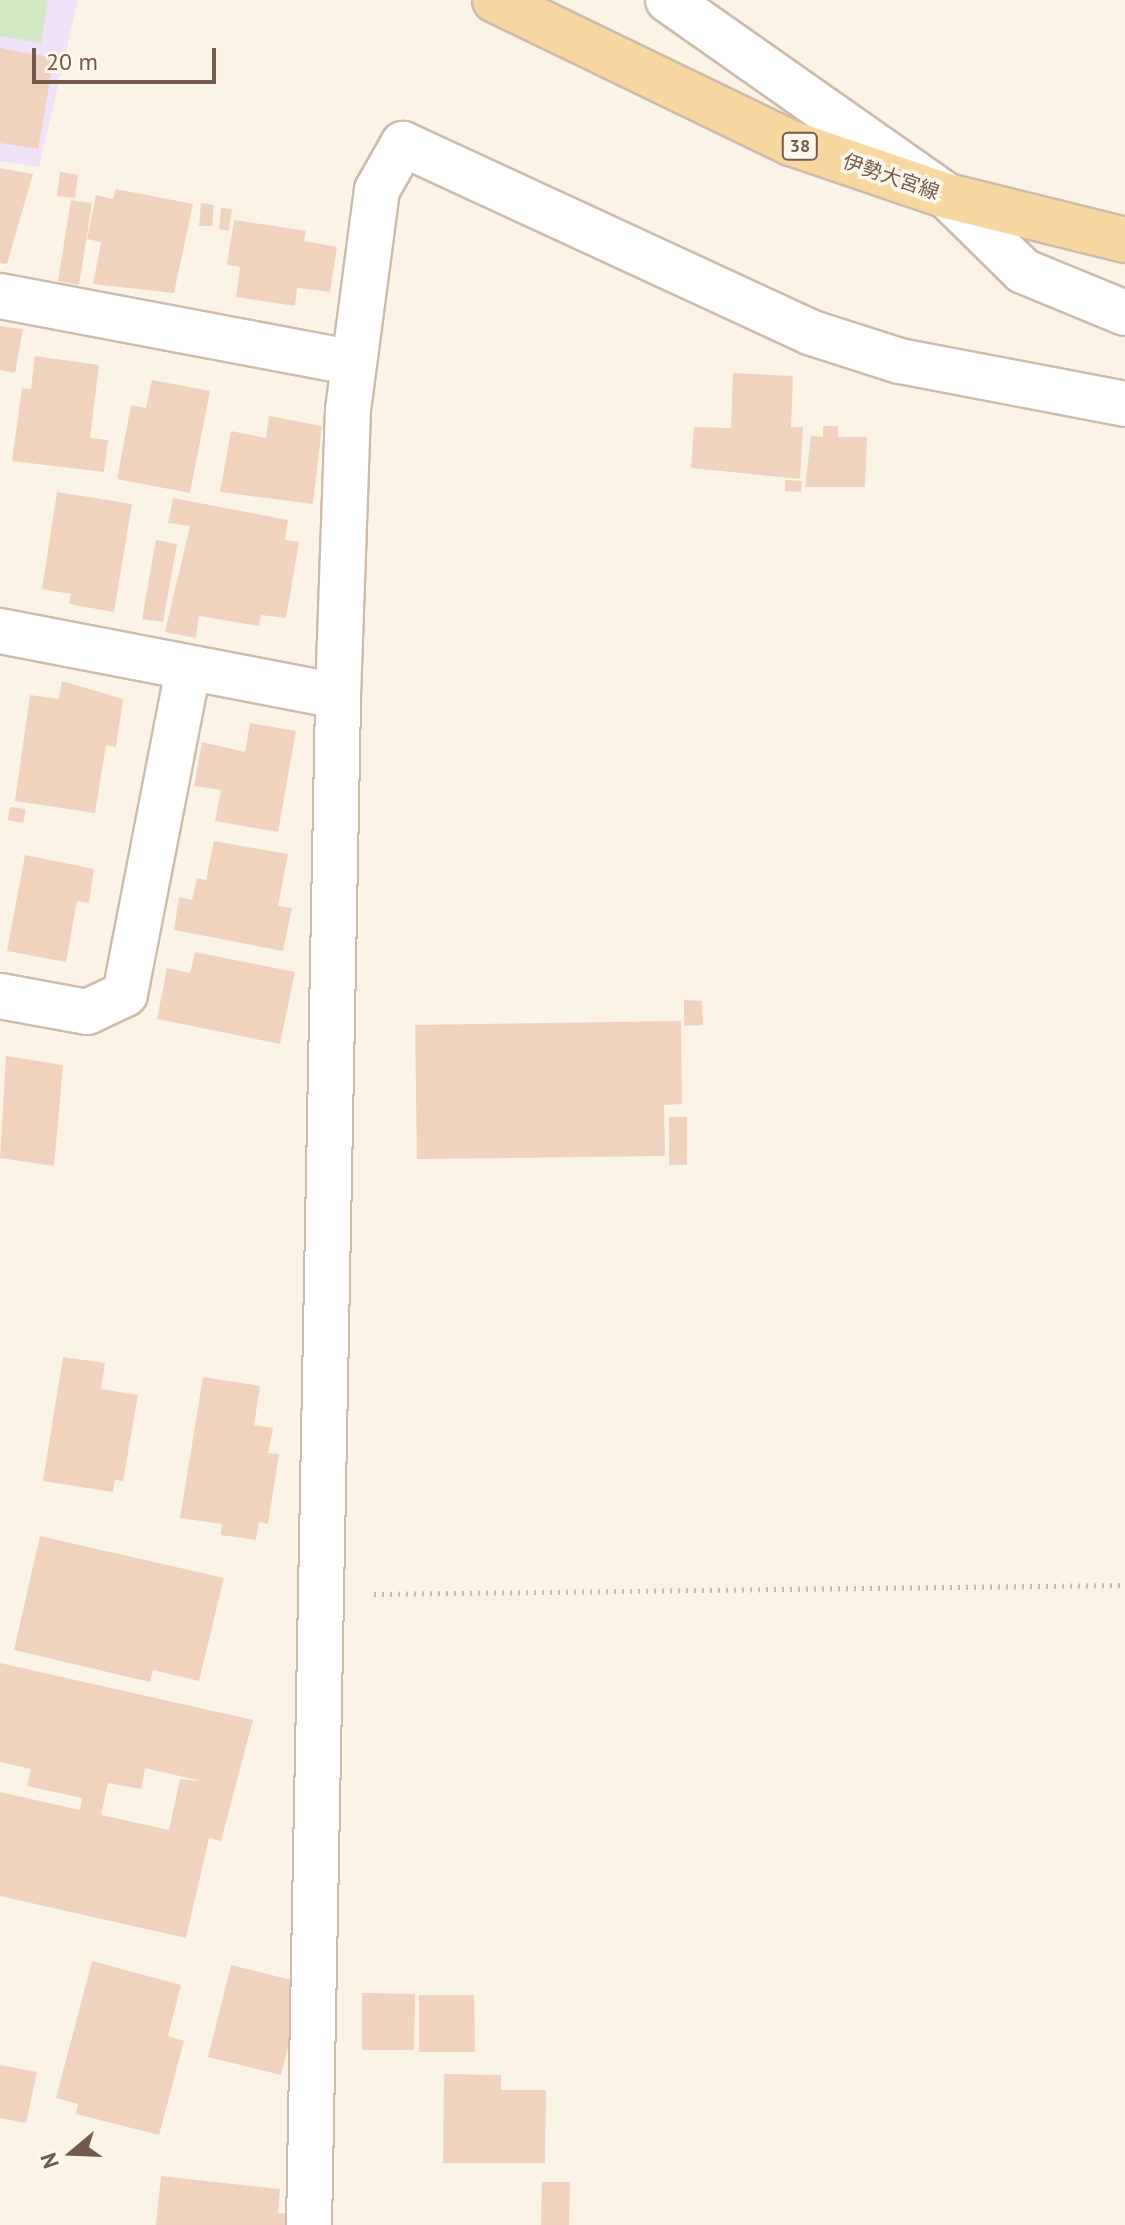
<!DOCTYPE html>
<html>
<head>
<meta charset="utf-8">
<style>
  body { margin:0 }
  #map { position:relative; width:1125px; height:2225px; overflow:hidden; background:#fbf3e5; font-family:"PT Sans","Noto Sans JP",sans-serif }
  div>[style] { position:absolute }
  .education>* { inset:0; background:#f0e2f8 }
  .green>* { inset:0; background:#d2e8c4 }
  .building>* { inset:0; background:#f0d3be }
  .path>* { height:5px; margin-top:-2.5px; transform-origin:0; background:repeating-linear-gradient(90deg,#d5b6a1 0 2px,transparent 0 8px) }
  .roads { filter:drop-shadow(2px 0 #cdbbac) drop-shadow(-2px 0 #cdbbac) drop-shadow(0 2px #cdbbac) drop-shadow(0 -2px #cdbbac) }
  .street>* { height:44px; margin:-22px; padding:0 22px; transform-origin:22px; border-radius:22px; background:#fff }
  .primary>* { height:44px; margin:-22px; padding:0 22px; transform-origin:22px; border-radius:22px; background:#f7d8a0 }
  span { translate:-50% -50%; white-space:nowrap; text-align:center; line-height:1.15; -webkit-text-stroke:7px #fef7eb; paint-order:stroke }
  .shield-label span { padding:2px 6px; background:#fef7eb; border:2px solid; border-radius:6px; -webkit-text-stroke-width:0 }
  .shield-label { font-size:18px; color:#735a4b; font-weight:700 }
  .street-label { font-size:20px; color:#735a4b }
  .north { position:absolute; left:32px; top:2113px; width:80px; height:80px; -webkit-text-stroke:6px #fef7eb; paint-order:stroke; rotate:251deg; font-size:22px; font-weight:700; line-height:32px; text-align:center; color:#735a4b }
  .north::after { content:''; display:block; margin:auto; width:28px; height:36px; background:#735a4b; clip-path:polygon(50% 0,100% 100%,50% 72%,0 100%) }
  .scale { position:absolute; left:32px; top:48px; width:184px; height:36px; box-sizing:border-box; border:4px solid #735a4b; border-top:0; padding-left:10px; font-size:24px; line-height:28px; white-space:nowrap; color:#735a4b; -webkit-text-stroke:6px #fef7eb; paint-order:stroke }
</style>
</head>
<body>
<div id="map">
  <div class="education">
    <div style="clip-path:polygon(0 0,78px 0,39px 167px,0 161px)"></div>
  </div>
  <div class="green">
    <div style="clip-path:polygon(0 0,48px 0,41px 43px,0 36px)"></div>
  </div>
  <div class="building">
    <div style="clip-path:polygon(0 48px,54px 58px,38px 149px,0 143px)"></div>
    <div style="clip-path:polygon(0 168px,33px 174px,7px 264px,0 263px)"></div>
    <div style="clip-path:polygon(60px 172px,78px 175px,75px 198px,57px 196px)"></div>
    <div style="clip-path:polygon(116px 189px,193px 204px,174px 293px,93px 284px,101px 242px,87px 239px,96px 195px,113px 199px)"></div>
    <div style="clip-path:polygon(71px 200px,92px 203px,79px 285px,58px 281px)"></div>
    <div style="clip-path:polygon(201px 203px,214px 205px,212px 226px,199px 226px)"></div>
    <div style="clip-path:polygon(221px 208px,232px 209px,229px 231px,219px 229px)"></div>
    <div style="clip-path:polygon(234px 220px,306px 231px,304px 241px,337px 247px,330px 292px,297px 288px,295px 306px,236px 297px,240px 267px,227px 265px)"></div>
    <div style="clip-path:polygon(0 326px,23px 329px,15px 373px,0 370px)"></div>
    <div style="clip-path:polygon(35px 356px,99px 365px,90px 438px,108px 440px,104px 472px,12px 461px,22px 388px,31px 389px)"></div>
    <div style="clip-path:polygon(733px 373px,793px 376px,791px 427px,803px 427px,800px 479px,691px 468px,694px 427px,731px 428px)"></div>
    <div style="clip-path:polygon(152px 380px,210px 391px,190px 493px,117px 479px,131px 405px,146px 408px)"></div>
    <div style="clip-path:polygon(269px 416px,322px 426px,313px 504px,220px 492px,231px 431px,266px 438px)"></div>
    <div style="clip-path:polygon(823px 426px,838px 426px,838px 437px,867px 437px,865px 487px,805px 487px,811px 436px,823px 437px)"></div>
    <div style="clip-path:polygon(785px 480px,802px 481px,801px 492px,785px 491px)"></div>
    <div style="clip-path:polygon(57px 492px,132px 504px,114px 612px,69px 604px,71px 594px,42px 589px)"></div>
    <div style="clip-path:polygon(173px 498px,288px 520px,285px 540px,299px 542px,286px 618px,261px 615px,259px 626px,199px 616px,196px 638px,165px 632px,190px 526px,168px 523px)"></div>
    <div style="clip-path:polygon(156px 540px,177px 544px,163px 622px,142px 619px)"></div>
    <div style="clip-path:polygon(62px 681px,123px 699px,116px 747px,106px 745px,95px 813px,15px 801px,30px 695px,59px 699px)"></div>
    <div style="clip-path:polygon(250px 723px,296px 731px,278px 832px,215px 821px,221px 790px,194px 786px,202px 742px,245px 752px)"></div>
    <div style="clip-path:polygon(10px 807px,26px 809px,23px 823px,8px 820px)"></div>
    <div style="clip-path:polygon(214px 841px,288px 854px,278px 906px,292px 908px,283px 951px,174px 930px,179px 897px,192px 900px,197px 878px,206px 880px)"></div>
    <div style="clip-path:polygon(25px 855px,94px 869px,89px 903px,77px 901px,66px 962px,7px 951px)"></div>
    <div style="clip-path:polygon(195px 952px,295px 972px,280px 1044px,157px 1019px,167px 968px,190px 973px)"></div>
    <div style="clip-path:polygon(684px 1000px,702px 1001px,703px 1025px,684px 1026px)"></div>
    <div style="clip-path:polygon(681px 1021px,682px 1104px,664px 1105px,665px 1156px,417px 1159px,415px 1025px)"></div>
    <div style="clip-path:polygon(6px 1056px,63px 1065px,54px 1166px,0 1158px)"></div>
    <div style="clip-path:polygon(669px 1117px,687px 1117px,687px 1165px,669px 1165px)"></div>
    <div style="clip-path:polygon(63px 1357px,105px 1363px,101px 1389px,138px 1395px,123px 1481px,115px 1480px,113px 1492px,43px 1481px)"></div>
    <div style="clip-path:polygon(203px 1377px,260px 1386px,254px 1425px,273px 1428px,268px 1453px,279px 1454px,268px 1524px,259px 1522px,256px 1540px,221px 1535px,222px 1524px,180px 1518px)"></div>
    <div style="clip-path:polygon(40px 1536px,224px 1578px,199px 1681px,153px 1670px,150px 1682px,14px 1650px)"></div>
    <div style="clip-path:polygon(evenodd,0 1663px,253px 1720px,221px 1841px,209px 1838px,186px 1938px,0 1896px,0 1792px,80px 1810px,82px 1798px,27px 1786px,31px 1769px,0 1762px,0 1663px,145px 1768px,201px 1781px,180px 1779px,169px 1830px,101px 1815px,108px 1783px,141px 1789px,145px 1768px)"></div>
    <div style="clip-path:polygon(92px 1961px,181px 1985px,168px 2036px,184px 2041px,159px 2135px,76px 2114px,78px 2104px,56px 2098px)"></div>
    <div style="clip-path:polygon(231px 1965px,304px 1983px,281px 2075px,208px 2057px)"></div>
    <div style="clip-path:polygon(362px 1993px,415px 1994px,414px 2050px,362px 2050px)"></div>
    <div style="clip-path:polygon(419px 1995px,474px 1995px,475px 2052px,419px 2052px)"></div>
    <div style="clip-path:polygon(0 2065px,37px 2072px,26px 2123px,0 2118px)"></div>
    <div style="clip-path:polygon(444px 2074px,501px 2075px,501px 2090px,546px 2090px,545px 2163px,443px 2163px)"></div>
    <div style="clip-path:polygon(161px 2176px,280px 2189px,278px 2213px,293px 2214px,292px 2225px,156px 2225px)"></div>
    <div style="clip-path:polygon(542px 2182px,570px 2182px,569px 2225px,541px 2225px)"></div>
  </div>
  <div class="path">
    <div style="left:374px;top:1594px;width:751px;rotate:-0.69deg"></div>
  </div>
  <div class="roads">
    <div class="street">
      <div style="left:668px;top:0;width:341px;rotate:35.1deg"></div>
      <div style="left:947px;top:196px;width:107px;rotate:44.6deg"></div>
      <div style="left:1023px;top:271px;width:110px;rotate:22.4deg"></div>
      <div style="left:0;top:296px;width:360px;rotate:10.7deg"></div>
      <div style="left:0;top:631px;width:344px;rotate:10.9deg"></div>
      <div style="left:0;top:996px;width:88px;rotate:10.4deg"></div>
      <div style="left:87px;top:1012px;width:42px;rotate:-25.3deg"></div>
      <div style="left:125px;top:994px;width:331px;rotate:-79deg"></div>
      <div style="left:309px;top:2225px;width:1529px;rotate:-88.91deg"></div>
      <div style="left:338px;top:696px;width:286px;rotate:-88deg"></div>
      <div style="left:348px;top:410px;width:222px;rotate:-82.5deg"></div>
      <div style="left:377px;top:190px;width:53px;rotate:-60.5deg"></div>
      <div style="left:403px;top:144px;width:447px;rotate:24.8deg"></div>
      <div style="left:809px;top:332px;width:96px;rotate:17.7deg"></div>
      <div style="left:900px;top:361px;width:229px;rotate:10.8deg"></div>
    </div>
    <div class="primary">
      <div style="left:495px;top:0;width:329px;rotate:25.8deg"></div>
      <div style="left:791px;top:143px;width:165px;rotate:18.8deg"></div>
      <div style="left:947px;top:196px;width:183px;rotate:13.9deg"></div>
    </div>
  </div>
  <div class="shield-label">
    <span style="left:800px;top:146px">38</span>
  </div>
  <div class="street-label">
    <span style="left:891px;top:177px;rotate:19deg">伊勢大宮線</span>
  </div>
  <div class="north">N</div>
  <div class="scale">20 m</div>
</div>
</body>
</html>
